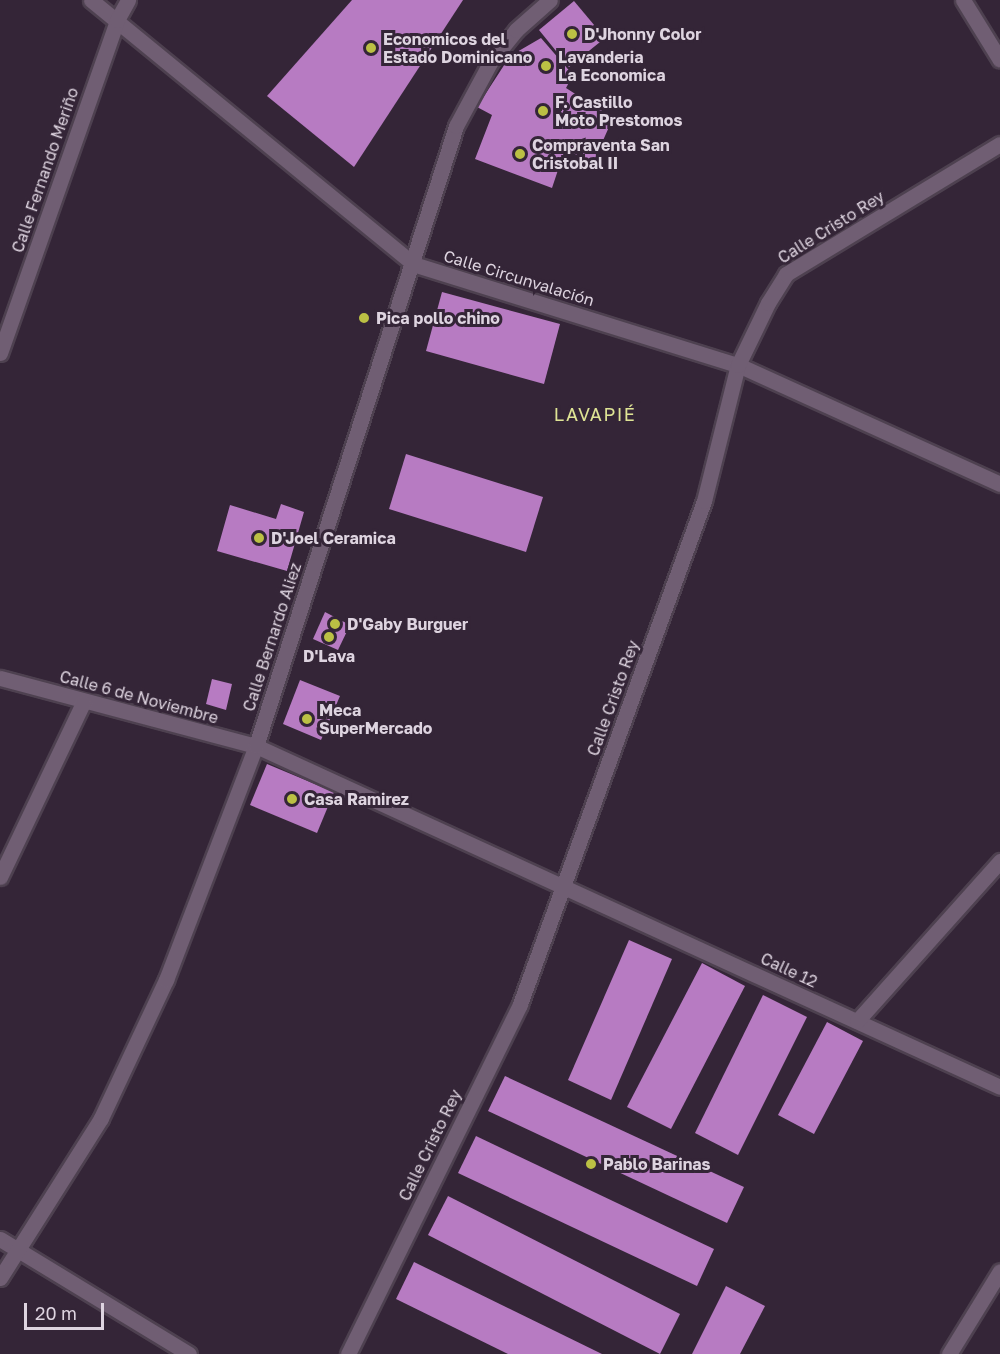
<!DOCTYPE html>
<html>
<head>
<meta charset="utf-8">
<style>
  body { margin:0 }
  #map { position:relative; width:1000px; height:1354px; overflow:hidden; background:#342537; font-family:"Golos Text",sans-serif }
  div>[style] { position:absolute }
  .building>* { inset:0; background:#b77bc2 }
  .roads { filter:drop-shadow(2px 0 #4e4150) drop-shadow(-2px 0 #4e4150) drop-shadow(0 2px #4e4150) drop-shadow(0 -2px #4e4150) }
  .minor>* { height:15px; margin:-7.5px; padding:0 7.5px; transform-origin:7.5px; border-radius:7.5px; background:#705e73 }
  .secondary>* { height:15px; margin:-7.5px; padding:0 7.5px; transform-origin:7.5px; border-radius:7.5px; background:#705e73 }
  .dots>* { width:16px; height:16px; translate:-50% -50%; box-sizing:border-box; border:3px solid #342537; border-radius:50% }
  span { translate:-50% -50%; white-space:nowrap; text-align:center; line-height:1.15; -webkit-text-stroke:6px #342537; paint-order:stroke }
  .poi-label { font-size:16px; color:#ded4e0; font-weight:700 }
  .left { translate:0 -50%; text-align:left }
  .street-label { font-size:16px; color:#ded4e0 }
  .neighbourhood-label { font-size:18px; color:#dfe495; letter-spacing:1.5px }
  .scale { position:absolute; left:24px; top:1303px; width:80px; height:27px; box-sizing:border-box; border:3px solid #ded4e0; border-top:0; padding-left:8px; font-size:18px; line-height:21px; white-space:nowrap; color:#ded4e0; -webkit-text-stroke:4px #342537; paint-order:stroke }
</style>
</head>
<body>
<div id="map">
  <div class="building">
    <div style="clip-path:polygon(352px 0,463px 0,354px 167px,267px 96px)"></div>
    <div style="clip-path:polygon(574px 1px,605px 38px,569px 67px,539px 30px)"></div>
    <div style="clip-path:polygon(541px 38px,573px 75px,566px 88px,613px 118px,593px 163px,565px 149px,552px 188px,475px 159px,492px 115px,477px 107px,510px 56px)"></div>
    <div style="clip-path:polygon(442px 292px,560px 324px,544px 384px,426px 351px)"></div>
    <div style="clip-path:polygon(406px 454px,543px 497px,526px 552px,389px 509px)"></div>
    <div style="clip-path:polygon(281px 504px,304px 512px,287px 571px,217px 551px,230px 505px,276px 519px)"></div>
    <div style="clip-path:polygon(325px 612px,350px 625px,338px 650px,313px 639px)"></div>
    <div style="clip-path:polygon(212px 679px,232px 684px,226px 710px,206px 704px)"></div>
    <div style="clip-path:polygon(300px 680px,340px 696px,321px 740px,283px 724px)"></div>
    <div style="clip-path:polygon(267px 764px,334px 792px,317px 833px,250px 805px)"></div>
    <div style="clip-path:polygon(629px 940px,672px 959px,611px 1100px,568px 1080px)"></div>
    <div style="clip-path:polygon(702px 963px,745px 986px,671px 1129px,627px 1107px)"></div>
    <div style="clip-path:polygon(763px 995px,807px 1017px,738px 1155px,695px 1133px)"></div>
    <div style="clip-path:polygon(827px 1022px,863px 1041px,814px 1134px,778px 1115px)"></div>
    <div style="clip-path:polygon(505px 1076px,744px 1187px,727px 1223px,488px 1111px)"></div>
    <div style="clip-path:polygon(476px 1136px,714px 1249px,697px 1286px,458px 1173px)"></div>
    <div style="clip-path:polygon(448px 1196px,680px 1314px,660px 1354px,428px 1235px)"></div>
    <div style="clip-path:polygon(414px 1262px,602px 1354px,508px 1354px,396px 1299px)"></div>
    <div style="clip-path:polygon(726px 1286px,765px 1306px,740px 1354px,692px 1354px)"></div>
  </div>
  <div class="roads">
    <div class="minor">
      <div style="left:91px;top:0;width:416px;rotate:39.3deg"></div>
      <div style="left:413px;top:264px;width:340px;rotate:17.3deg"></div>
      <div style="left:738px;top:365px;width:288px;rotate:24.4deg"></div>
      <div style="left:963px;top:0;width:70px;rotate:58.3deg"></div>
      <div style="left:0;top:353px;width:353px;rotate:-70.6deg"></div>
      <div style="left:117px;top:20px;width:23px;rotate:-61deg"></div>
      <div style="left:0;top:678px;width:265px;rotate:14.9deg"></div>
      <div style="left:256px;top:746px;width:818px;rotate:24.62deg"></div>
      <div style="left:0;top:877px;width:193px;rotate:-64.5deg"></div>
      <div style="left:857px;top:1021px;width:215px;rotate:-48.2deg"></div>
      <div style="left:0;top:1239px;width:221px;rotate:31.3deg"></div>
      <div style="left:348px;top:1354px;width:390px;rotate:-63.8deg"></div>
      <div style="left:520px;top:1004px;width:536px;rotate:-69.91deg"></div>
      <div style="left:704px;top:501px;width:140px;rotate:-76deg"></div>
      <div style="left:738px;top:365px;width:69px;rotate:-64.2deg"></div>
      <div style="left:768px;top:303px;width:34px;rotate:-58deg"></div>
      <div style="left:786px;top:274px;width:250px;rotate:-31.3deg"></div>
      <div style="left:949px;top:1354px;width:97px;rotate:-58.4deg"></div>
    </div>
    <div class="secondary">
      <div style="left:0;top:1278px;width:189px;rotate:-57.7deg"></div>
      <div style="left:101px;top:1118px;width:153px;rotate:-64.8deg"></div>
      <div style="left:166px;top:980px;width:251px;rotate:-69deg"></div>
      <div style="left:256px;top:746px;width:651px;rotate:-72.12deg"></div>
      <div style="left:456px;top:126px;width:74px;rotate:-61.7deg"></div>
      <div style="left:491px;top:61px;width:40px;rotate:-51deg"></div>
      <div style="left:516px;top:30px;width:45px;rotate:-41.4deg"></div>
    </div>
  </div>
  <div class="dots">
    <div style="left:572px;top:34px;background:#bbc044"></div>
    <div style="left:371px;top:48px;background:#bbc044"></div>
    <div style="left:546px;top:66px;background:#bbc044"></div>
    <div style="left:543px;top:111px;background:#bbc044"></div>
    <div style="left:520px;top:154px;background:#bbc044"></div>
    <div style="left:364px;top:318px;background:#bbc044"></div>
    <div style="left:259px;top:538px;background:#bbc044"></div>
    <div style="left:335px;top:624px;background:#bbc044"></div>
    <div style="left:329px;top:637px;background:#bbc044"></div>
    <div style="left:307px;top:719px;background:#bbc044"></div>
    <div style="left:292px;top:799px;background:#bbc044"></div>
    <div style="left:591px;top:1164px;background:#bbc044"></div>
  </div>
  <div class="poi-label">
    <span class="left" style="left:584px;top:34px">D'Jhonny Color</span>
    <span class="left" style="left:383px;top:48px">Economicos del<br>Estado Dominicano</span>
    <span class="left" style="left:558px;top:66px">Lavanderia<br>La Economica</span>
    <span class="left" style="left:555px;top:111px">F. Castillo<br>Moto Prestomos</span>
    <span class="left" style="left:532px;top:154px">Compraventa San<br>Cristobal II</span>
    <span class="left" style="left:376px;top:318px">Pica pollo chino</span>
    <span class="left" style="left:271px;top:538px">D'Joel Ceramica</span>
    <span class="left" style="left:347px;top:624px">D'Gaby Burguer</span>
    <span style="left:329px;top:656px">D'Lava</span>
    <span class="left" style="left:319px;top:719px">Meca<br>SuperMercado</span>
    <span class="left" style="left:304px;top:799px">Casa Ramirez</span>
    <span class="left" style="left:603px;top:1164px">Pablo Barinas</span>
  </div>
  <div class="street-label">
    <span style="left:45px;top:170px;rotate:-71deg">Calle Fernando Meriño</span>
    <span style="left:831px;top:227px;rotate:-32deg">Calle Cristo Rey</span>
    <span style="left:519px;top:278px;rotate:17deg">Calle Circunvalación</span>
    <span style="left:272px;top:637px;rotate:-72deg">Calle Bernardo Aliez</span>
    <span style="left:139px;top:697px;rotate:15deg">Calle 6 de Noviembre</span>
    <span style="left:613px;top:698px;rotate:-70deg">Calle Cristo Rey</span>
    <span style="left:789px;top:970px;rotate:25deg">Calle 12</span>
    <span style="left:430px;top:1145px;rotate:-64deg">Calle Cristo Rey</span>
  </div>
  <div class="neighbourhood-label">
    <span style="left:595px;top:414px">LAVAPIÉ</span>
  </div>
  <div class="scale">20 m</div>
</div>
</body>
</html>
